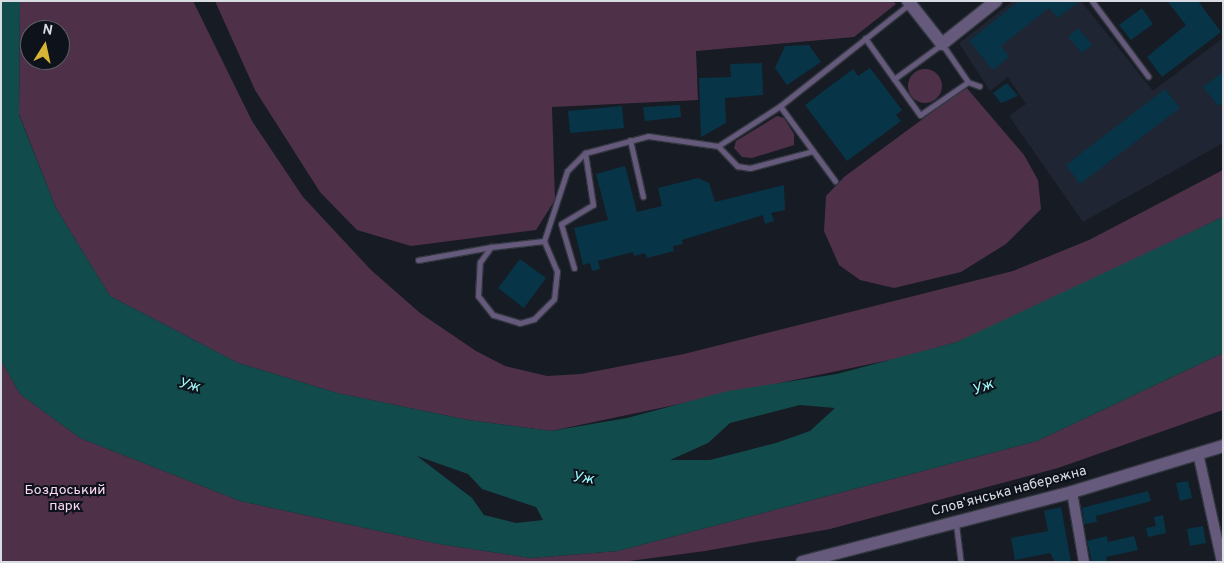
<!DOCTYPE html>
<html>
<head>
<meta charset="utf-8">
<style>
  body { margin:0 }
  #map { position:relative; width:1224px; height:563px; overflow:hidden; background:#171b24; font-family:Overpass,sans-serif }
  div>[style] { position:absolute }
  .built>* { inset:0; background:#1f2533 }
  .green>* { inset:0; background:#4e3148 }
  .round { border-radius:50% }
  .water>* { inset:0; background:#124b4c }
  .building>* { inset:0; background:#073547 }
  .roads { filter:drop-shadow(1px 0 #32363f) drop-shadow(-1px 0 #32363f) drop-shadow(0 1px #32363f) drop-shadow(0 -1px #32363f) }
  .service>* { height:5px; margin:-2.5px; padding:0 2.5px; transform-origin:2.5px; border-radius:2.5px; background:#655a7b }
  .minor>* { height:10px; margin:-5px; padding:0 5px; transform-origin:5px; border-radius:5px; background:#655a7b }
  .tertiary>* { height:12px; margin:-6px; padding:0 6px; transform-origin:6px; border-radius:6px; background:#655a7b }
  span { translate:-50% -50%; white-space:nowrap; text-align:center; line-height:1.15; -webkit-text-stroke:4px #0e121a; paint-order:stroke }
  .park-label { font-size:14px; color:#fbd8f3 }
  .street-label { font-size:14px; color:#d9dce3 }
  .water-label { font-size:15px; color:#9cf7f8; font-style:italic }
  .frame { position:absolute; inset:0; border:2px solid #d9dce3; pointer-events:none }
  .north { position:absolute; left:20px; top:20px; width:50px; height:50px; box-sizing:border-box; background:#0e121a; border:1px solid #5f636a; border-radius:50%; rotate:10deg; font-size:14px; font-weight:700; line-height:20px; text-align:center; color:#d9dce3 }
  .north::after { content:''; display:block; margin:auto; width:18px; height:22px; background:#d7b434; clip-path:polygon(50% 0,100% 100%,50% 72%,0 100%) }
</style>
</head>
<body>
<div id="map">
  <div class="built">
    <div style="clip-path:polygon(1013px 1px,1081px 1px,1153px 91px,1223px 38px,1223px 143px,1083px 222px,1009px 116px,1026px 104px,1008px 77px,990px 91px,959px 43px)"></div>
  </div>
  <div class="green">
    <div style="clip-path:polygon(evenodd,20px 1px,193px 1px,252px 121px,303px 197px,371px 270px,420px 313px,476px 351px,505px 366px,547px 376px,581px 374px,684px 354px,1013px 271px,1089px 240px,1223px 170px,1223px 217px,1013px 319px,957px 342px,899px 358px,551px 431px,468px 420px,337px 393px,238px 363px,110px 296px,56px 208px,19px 114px,20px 1px,30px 30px,60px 30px,60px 60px,30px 60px,30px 30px)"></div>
    <div style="clip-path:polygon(215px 1px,893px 1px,896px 4px,854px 37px,696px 51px,698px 100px,552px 107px,555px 200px,536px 230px,411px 246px,357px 230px,320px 192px,255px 90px)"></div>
    <div class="round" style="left:908px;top:69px;width:34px;height:34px"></div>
    <div style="clip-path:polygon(966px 87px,1024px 155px,1038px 180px,1041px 209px,1006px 244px,961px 272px,894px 288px,860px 280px,839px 265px,824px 231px,826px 196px,844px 177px)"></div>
    <div style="clip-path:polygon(777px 116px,784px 118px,794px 134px,794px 145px,752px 158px,742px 157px,734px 148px,736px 141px)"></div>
    <div style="clip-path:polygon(1223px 353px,1223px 410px,1058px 468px,830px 529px,705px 551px,622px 562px,1px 562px,1px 360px,20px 394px,80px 438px,240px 501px,439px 544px,531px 558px,618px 551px,1037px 441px)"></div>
  </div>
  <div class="water">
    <div style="clip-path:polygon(evenodd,1px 1px,20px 1px,19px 115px,56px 208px,110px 296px,238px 363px,337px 393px,468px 420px,551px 431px,627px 418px,728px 391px,837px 374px,957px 342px,1223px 217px,1223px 353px,1037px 441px,618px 551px,531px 558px,439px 544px,240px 501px,80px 438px,20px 394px,1px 360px,1px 1px,800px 405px,835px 408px,810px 431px,776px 443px,710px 460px,670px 460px,708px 443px,730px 423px,800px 405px,1px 1px,417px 456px,468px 474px,482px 489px,536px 507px,543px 520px,516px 523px,484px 515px,472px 498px,417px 456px)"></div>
  </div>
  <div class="building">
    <div style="clip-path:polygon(1019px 1px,1080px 1px,1058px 18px,1049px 8px,1001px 46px,1009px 57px,993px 70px,969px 41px)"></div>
    <div style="clip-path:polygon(1167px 1px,1198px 1px,1221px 32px,1162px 77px,1147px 57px,1186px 25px)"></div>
    <div style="clip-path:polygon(1142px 8px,1153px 24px,1131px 40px,1119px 25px)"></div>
    <div style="clip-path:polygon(1078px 28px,1092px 45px,1082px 53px,1068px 37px)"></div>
    <div style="clip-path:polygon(809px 45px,821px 62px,787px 85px,775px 68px,785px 46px)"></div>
    <div style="clip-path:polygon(762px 63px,763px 95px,725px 98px,726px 123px,701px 137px,699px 78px,731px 77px,730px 64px)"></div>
    <div style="clip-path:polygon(870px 68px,902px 110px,896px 115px,901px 121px,847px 161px,805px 105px,853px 69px,858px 76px)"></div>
    <div style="clip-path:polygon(1223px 72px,1223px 102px,1218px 106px,1203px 87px)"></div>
    <div style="clip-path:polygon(1007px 83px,1018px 96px,1001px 103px,993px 93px)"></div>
    <div style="clip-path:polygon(1165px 89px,1180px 108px,1080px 184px,1066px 165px)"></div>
    <div style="clip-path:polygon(680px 105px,681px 117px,645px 121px,643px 107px)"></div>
    <div style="clip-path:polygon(622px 106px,624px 128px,570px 133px,568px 111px)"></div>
    <div style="clip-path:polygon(625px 166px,637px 212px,662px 206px,658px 188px,698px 178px,709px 183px,715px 202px,784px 185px,785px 210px,771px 213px,774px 221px,765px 224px,763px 215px,682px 240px,683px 244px,673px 246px,674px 251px,647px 258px,645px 253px,634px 256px,633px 252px,598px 261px,600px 269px,592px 271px,590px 263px,583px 265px,574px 228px,608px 220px,596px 174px)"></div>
    <div style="clip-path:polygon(520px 259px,546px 278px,524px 308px,498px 288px)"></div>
    <div style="clip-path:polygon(1188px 481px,1192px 498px,1180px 501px,1176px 483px)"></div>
    <div style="clip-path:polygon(1148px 491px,1151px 501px,1096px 516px,1097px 522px,1084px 524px,1082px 508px)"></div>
    <div style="clip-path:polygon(1061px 507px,1071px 562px,1055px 562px,1050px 553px,1015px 560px,1011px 538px,1048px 531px,1044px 511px)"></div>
    <div style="clip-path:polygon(1163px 515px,1166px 533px,1148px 537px,1146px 528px,1156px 526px,1154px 517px)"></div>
    <div style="clip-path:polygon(1203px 526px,1206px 543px,1190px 546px,1187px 529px)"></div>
    <div style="clip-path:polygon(1107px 536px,1108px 542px,1134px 536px,1138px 550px,1106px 557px,1107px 562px,1092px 562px,1087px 541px)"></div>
  </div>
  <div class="roads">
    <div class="service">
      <div style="left:1092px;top:1px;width:94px;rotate:53.3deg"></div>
      <div style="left:865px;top:38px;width:50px;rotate:54.7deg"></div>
      <div style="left:968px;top:82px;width:58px;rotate:145.5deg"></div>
      <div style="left:920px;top:115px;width:44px;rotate:-125.8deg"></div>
      <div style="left:894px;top:79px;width:59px;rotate:-36.1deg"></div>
      <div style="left:942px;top:44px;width:46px;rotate:55.6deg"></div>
      <div style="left:968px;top:82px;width:12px;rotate:20deg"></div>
      <div style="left:780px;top:106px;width:93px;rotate:53.7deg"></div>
      <div style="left:630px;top:140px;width:58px;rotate:77.2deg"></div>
      <div style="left:718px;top:146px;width:28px;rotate:46deg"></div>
      <div style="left:737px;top:166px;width:13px;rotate:9deg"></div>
      <div style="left:750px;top:168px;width:65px;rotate:-15.1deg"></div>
      <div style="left:544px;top:241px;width:33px;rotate:67deg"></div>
      <div style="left:557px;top:271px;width:28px;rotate:96deg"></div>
      <div style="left:554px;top:299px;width:28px;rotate:135deg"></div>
      <div style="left:534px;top:319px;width:15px;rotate:164deg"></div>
      <div style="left:520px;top:323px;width:28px;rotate:-163deg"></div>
      <div style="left:493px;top:315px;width:24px;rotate:-128deg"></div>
      <div style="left:478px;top:296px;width:34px;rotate:-87deg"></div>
      <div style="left:480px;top:262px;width:19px;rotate:-54deg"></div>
      <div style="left:491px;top:247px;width:53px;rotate:-6.5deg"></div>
      <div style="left:544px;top:241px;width:74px;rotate:-71.8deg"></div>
      <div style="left:567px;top:171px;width:25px;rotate:-45deg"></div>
      <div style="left:418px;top:260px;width:74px;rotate:-10.1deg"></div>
      <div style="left:574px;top:268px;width:46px;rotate:-106.5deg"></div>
      <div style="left:561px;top:224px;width:37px;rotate:-31deg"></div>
      <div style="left:593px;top:205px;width:53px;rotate:-98.7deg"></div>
      <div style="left:585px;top:153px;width:65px;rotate:-15.1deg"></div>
      <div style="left:648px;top:136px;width:71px;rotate:8.1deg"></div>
      <div style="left:718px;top:146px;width:74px;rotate:-32.8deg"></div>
      <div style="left:780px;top:106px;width:164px;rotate:-38.3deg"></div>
      <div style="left:956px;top:524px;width:38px;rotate:83deg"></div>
    </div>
    <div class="minor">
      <div style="left:1198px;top:453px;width:112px;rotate:77.6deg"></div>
      <div style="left:1072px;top:492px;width:71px;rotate:80.3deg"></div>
    </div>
    <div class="tertiary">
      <div style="left:908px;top:1px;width:55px;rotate:51.7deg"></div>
      <div style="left:942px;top:44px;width:69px;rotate:-38.5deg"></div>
      <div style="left:802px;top:562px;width:279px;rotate:-14.5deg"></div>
      <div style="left:1072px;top:492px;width:158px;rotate:-16.9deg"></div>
    </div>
  </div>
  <div class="park-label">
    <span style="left:65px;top:499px">Боздоський<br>парк</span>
  </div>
  <div class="street-label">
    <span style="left:1009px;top:492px;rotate:-15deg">Словʼянська набережна</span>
  </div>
  <div class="water-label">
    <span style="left:189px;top:386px;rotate:14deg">Уж</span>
    <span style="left:983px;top:388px;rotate:-21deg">Уж</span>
    <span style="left:583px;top:479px;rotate:7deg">Уж</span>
  </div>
  <div class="frame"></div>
  <div class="north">N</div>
</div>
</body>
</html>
